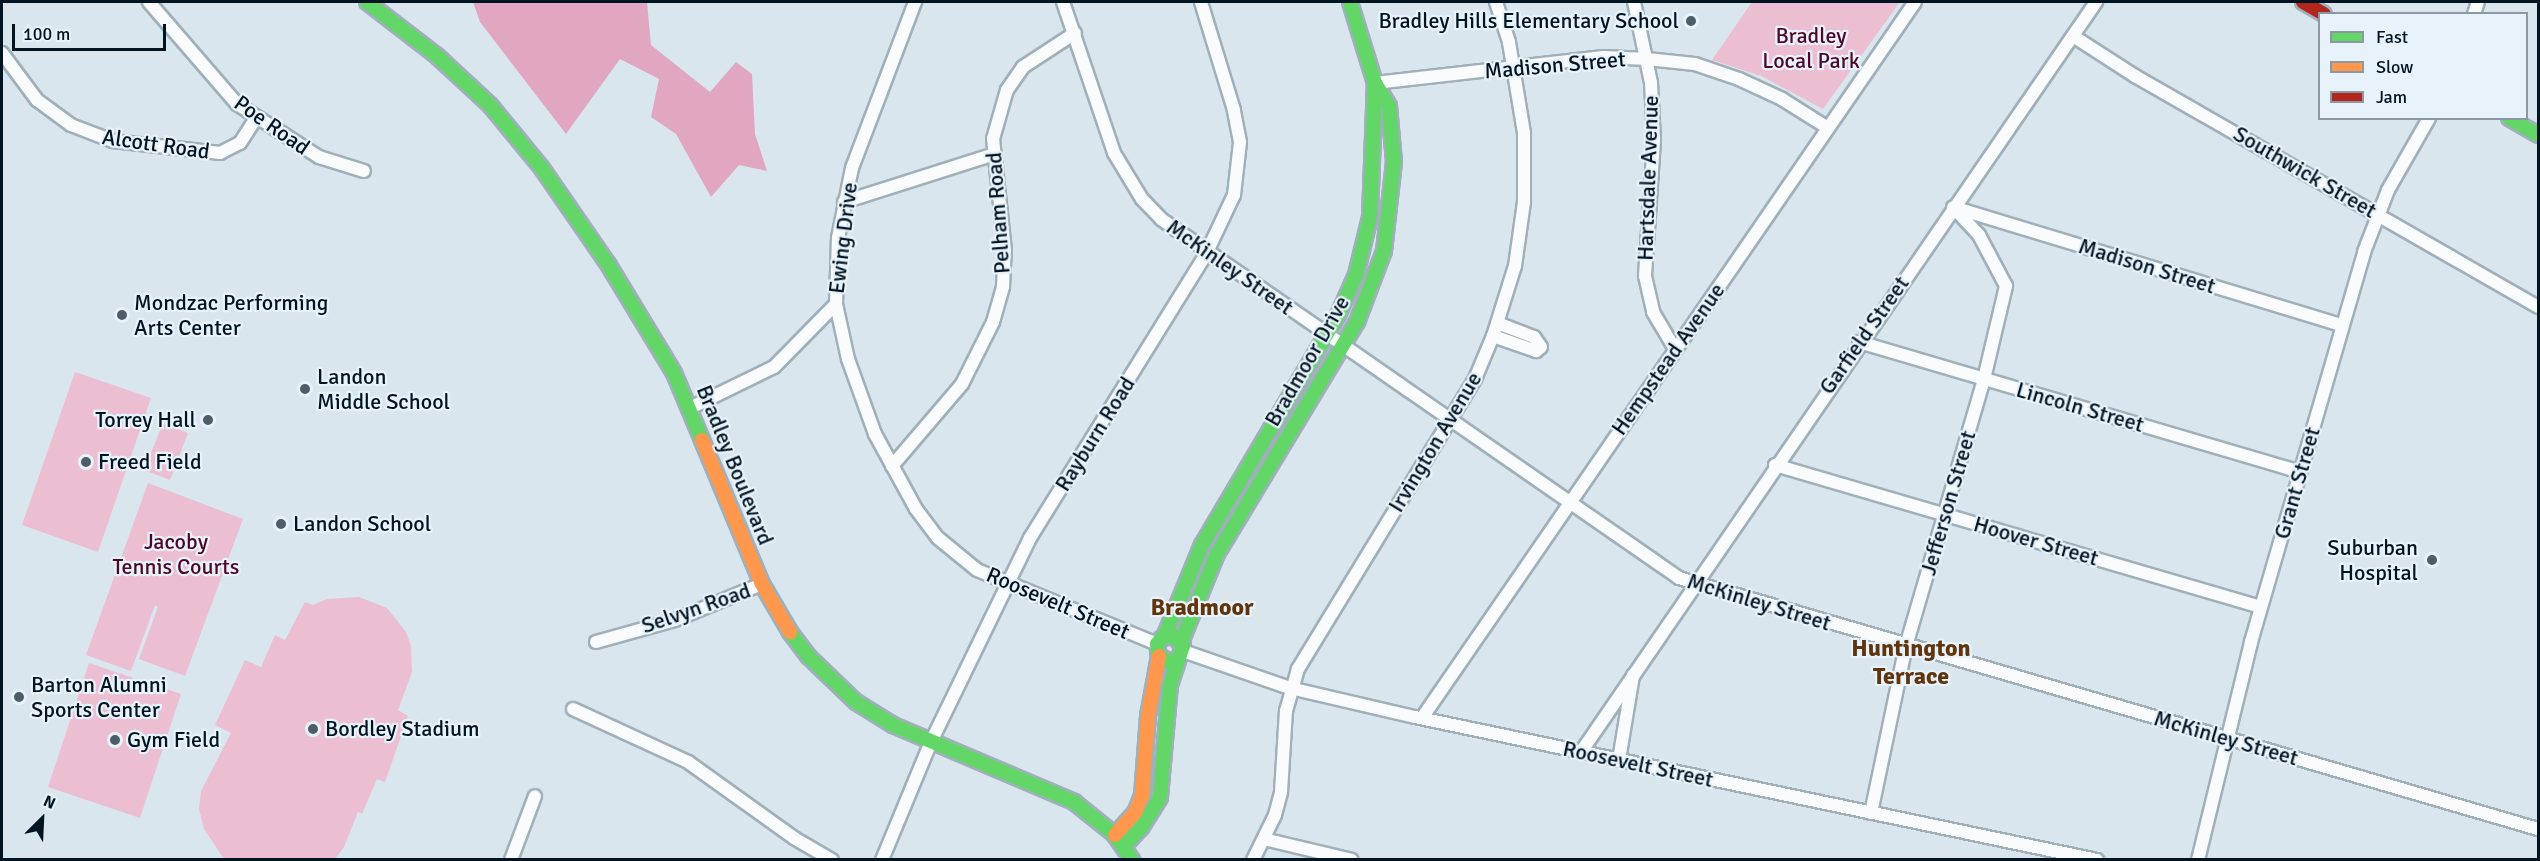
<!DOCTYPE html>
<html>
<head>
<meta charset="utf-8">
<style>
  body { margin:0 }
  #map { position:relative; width:2540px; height:861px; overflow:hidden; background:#d9e6ee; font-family:Signika,sans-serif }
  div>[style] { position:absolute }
  .green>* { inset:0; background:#ecbed2 }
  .forest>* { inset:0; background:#e1a7c1 }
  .roads { filter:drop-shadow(2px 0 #9fb0ba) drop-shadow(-2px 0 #9fb0ba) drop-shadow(0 2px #9fb0ba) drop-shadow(0 -2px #9fb0ba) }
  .street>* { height:12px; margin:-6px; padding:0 6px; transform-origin:6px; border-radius:6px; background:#f9fbfc }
  .fast>* { height:14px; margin:-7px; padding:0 7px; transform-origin:7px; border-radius:7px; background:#63d668 }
  .slow>* { height:14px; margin:-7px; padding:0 7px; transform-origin:7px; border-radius:7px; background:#ff974d }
  .jam>* { height:14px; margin:-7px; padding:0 7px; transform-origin:7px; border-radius:7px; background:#b3261e }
  .dots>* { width:16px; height:16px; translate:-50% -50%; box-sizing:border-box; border:3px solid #e8f2fa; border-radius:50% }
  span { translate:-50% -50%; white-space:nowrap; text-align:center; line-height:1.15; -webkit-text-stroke:4.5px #e8f2fa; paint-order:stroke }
  .poi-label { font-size:22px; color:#011422 }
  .right { translate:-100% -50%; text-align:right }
  .left { translate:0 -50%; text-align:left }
  .park-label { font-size:22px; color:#4f0528 }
  .street-label { font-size:22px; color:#011422 }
  .neighbourhood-label { font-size:24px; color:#60350d; font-weight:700 }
  .frame { position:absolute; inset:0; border:3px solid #011422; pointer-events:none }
  .legend { position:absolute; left:2318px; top:12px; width:210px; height:108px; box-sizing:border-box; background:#e8f2fa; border:2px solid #8c99a4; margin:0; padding:8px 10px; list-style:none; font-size:18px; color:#011422 }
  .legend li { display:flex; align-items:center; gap:12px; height:30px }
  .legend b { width:30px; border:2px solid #8c99a4 }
  .north { position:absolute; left:12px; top:789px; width:60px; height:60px; -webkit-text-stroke:4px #e8f2fa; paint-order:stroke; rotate:24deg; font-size:16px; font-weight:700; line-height:24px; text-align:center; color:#011422 }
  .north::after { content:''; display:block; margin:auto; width:21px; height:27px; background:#011422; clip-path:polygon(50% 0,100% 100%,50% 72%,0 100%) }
  .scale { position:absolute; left:12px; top:24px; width:154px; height:27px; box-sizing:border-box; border:3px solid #011422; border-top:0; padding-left:8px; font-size:18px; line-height:21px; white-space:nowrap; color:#011422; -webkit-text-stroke:4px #e8f2fa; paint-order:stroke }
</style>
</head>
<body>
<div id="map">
  <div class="green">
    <div style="clip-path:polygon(1752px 2px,1900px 2px,1823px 109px,1761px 76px,1712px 60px)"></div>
    <div style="clip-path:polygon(75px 372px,151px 398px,98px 552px,22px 525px)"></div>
    <div style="clip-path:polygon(163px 423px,188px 433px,170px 480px,144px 470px)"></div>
    <div style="clip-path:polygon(148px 483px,243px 519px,185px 676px,139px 659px,158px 607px,155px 605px,131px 671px,86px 655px)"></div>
    <div style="clip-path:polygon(359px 597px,387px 608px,406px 632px,411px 646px,412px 672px,398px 710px,408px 716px,385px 782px,377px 779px,362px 814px,358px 812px,344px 847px,335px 859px,224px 859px,204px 829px,199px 809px,201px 791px,231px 733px,215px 725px,245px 660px,261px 667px,275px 635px,285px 640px,305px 602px,313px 605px,327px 599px)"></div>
    <div style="clip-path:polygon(89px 663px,181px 694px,140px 818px,48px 787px)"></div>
  </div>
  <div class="forest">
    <div style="clip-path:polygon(473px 2px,647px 2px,651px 45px,710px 92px,736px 62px,752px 74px,755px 134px,767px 171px,739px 165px,711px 197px,676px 134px,651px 117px,659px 79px,620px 59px,566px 134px,480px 22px)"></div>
  </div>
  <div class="roads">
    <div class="street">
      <div style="left:149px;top:2px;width:135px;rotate:49.2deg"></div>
      <div style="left:237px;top:104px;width:98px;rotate:32.9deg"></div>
      <div style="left:319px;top:157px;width:47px;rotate:17.3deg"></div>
      <div style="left:1063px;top:2px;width:159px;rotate:71.3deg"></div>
      <div style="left:1114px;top:153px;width:54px;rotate:58.7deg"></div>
      <div style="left:1142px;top:199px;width:28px;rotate:46deg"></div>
      <div style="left:1161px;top:219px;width:630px;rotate:34.72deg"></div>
      <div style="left:1679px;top:578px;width:895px;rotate:16.29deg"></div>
      <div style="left:1634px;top:2px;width:83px;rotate:78.1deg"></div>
      <div style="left:1651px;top:83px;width:57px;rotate:87deg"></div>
      <div style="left:1654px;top:140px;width:136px;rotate:93.8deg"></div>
      <div style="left:1645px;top:276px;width:37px;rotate:77deg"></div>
      <div style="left:1653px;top:312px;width:43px;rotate:59.3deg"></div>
      <div style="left:2474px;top:14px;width:13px;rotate:-72deg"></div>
      <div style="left:2073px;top:36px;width:74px;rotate:32.8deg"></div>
      <div style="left:2135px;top:76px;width:465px;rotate:29.8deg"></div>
      <div style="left:2px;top:53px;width:59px;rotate:53.3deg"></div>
      <div style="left:37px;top:100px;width:42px;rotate:36.3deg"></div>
      <div style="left:71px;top:125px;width:45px;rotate:20.9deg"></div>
      <div style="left:113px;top:141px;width:108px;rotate:6.4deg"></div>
      <div style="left:220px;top:153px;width:22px;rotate:-27deg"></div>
      <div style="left:240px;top:143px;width:30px;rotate:-57deg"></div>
      <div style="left:1375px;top:83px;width:230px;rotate:-6.5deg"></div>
      <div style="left:1604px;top:57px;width:43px;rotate:2.7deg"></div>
      <div style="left:1647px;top:59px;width:48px;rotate:5.9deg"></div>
      <div style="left:1695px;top:64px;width:46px;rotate:18.8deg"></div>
      <div style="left:1739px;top:79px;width:47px;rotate:24.9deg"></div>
      <div style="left:1782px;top:99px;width:54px;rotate:32.2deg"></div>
      <div style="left:844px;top:202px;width:157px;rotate:-17.7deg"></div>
      <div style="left:1956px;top:208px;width:403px;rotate:16.9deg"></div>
      <div style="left:836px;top:304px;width:56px;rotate:77.7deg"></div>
      <div style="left:848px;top:359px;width:80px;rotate:70.2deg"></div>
      <div style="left:875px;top:434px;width:85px;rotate:61.3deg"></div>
      <div style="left:916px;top:509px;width:36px;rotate:53deg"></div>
      <div style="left:938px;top:538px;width:50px;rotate:39.4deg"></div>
      <div style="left:977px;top:570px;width:195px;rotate:22.3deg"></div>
      <div style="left:1493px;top:336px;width:46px;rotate:19.2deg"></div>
      <div style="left:1536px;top:351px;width:6px;rotate:-39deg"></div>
      <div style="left:1541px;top:347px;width:12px;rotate:-125deg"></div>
      <div style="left:1534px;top:337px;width:39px;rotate:-159deg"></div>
      <div style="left:1859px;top:342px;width:460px;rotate:16.4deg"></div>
      <div style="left:690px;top:408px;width:93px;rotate:-26deg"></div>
      <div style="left:774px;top:367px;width:88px;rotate:-45.5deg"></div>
      <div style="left:836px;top:304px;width:66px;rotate:-88.3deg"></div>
      <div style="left:838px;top:238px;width:71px;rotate:-78.7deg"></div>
      <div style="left:852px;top:168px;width:178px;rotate:-69.2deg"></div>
      <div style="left:1775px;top:465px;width:506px;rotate:16.29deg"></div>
      <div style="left:892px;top:466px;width:108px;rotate:-49.5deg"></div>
      <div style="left:962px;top:384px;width:69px;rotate:-63.4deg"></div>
      <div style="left:993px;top:322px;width:37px;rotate:-74deg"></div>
      <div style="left:1003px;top:286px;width:35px;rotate:-87deg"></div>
      <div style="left:1005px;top:251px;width:113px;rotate:-96.1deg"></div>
      <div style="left:993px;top:139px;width:51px;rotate:-74.1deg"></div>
      <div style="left:1007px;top:90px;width:28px;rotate:-55deg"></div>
      <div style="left:1023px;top:67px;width:62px;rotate:-33.2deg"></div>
      <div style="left:596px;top:642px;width:82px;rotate:-15.6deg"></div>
      <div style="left:675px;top:620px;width:94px;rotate:-22.5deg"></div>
      <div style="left:1183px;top:651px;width:113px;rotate:19.1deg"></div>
      <div style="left:1290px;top:688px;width:128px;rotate:13.1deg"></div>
      <div style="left:1415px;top:717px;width:697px;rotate:11.84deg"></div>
      <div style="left:573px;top:709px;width:127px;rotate:24.7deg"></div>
      <div style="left:688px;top:762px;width:130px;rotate:35.6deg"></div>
      <div style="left:794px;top:838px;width:44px;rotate:30.1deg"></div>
      <div style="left:1422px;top:718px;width:869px;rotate:-55.45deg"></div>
      <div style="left:1581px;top:752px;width:910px;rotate:-55.52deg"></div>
      <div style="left:1619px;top:760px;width:86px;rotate:-80.6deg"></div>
      <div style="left:1871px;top:813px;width:171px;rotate:-78.2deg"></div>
      <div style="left:1906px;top:646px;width:278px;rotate:-73.7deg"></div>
      <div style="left:1984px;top:379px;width:96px;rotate:-76.7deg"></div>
      <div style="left:2006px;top:286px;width:58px;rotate:-117.9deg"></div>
      <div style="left:1979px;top:235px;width:38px;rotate:-133deg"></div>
      <div style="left:1264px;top:839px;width:90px;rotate:13.4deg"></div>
      <div style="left:511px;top:860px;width:68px;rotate:-69.4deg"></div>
      <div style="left:882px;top:860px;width:126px;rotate:-67.5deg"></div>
      <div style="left:930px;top:744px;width:229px;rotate:-64.1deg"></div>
      <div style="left:1030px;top:538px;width:336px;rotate:-58.2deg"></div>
      <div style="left:1207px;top:252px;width:63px;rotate:-64.7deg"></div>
      <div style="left:1234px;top:195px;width:53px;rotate:-83.5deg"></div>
      <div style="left:1240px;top:142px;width:33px;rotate:-101deg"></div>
      <div style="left:1234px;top:110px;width:113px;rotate:-107deg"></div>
      <div style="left:1253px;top:860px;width:50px;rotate:-63.9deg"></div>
      <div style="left:1275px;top:815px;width:24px;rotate:-75deg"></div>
      <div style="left:1281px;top:792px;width:81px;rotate:-86.5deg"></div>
      <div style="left:1286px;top:711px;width:44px;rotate:-74.1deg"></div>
      <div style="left:1298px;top:669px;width:340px;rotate:-58.6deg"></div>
      <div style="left:1475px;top:379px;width:47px;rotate:-67.3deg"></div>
      <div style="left:1493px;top:336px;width:73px;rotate:-72.6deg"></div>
      <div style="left:1515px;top:266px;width:65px;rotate:-82deg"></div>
      <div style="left:1524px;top:202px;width:69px;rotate:-90deg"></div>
      <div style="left:1524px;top:133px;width:92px;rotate:-99.4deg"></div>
      <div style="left:1509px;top:42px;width:42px;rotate:-108deg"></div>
      <div style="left:2198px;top:860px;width:224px;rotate:-76.3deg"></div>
      <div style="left:2251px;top:642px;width:406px;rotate:-73.8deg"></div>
      <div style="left:2364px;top:252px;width:66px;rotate:-68.8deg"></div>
      <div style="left:2388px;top:190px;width:83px;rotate:-60.3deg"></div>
    </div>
    <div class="fast">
      <div style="left:367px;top:2px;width:88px;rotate:37.6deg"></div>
      <div style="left:437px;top:56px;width:72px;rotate:42.8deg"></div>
      <div style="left:490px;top:105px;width:80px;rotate:50.6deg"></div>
      <div style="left:541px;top:167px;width:118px;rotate:55.4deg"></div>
      <div style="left:608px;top:264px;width:127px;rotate:58.8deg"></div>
      <div style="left:674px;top:373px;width:73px;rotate:67.3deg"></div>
      <div style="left:2509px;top:118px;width:34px;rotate:30deg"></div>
      <div style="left:790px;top:632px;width:31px;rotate:53deg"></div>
      <div style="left:809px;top:657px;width:65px;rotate:43.8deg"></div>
      <div style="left:856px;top:702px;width:44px;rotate:31.9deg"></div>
      <div style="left:893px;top:725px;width:197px;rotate:23deg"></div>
      <div style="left:1074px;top:802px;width:51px;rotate:38.7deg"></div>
      <div style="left:1114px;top:834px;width:32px;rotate:55deg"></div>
      <div style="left:1165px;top:635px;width:97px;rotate:-67.7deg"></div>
      <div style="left:1202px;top:545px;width:269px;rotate:-59.4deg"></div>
      <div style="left:1339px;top:313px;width:42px;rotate:-65.9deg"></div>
      <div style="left:1356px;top:275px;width:60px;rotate:-76.4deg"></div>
      <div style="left:1370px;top:217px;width:134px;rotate:-87.9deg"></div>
      <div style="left:1181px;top:642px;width:95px;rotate:-67.8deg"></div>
      <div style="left:1217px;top:554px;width:271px;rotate:-58.9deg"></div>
      <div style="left:1357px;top:322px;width:76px;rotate:-69.2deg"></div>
      <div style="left:1384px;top:251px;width:90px;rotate:-83.6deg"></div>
      <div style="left:1394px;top:162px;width:56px;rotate:-95.1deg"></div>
      <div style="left:1389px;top:106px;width:27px;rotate:-121deg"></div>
      <div style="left:1375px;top:83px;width:85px;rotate:-107.2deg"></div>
      <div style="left:1124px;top:846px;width:25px;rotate:-47deg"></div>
      <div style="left:1141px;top:828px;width:36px;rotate:-58deg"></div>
      <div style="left:1160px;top:797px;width:112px;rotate:-84.9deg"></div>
      <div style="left:1170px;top:685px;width:41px;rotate:-71.6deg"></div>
      <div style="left:1183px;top:646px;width:13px;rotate:-132deg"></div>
      <div style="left:1174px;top:636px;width:12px;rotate:171deg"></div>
      <div style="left:1162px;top:638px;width:8px;rotate:130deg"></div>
      <div style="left:1157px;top:644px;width:12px;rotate:81deg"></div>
      <div style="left:1159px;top:656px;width:13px;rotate:29deg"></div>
      <div style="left:1170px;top:662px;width:9px;rotate:-21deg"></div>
    </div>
    <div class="slow">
      <div style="left:702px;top:440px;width:156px;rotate:67.4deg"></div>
      <div style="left:762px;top:584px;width:56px;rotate:59.7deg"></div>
      <div style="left:1115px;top:835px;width:30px;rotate:-48deg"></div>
      <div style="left:1135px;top:813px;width:18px;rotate:-68deg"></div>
      <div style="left:1142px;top:796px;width:80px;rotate:-85.7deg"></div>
      <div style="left:1148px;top:716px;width:61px;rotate:-79.6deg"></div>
    </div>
    <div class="jam">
      <div style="left:2303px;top:2px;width:24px;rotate:30deg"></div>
    </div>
  </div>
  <div class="dots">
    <div style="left:1691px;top:21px;background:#4d5e69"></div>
    <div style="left:122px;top:315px;background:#4d5e69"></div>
    <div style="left:305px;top:389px;background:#4d5e69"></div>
    <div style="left:208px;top:420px;background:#4d5e69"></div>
    <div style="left:86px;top:462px;background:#4d5e69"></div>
    <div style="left:281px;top:524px;background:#4d5e69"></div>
    <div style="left:2432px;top:560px;background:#4d5e69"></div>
    <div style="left:19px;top:697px;background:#4d5e69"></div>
    <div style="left:313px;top:729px;background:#4d5e69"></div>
    <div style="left:115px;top:740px;background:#4d5e69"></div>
  </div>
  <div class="poi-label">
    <span class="right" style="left:1679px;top:21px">Bradley Hills Elementary School</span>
    <span class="left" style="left:134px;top:315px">Mondzac Performing<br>Arts Center</span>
    <span class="left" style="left:317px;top:389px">Landon<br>Middle School</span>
    <span class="right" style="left:196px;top:420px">Torrey Hall</span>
    <span class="left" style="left:98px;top:462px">Freed Field</span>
    <span class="left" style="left:293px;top:524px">Landon School</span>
    <span class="right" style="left:2418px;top:560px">Suburban<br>Hospital</span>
    <span class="left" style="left:31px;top:697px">Barton Alumni<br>Sports Center</span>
    <span class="left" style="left:325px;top:729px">Bordley Stadium</span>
    <span class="left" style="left:127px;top:740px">Gym Field</span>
  </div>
  <div class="park-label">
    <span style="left:1811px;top:48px">Bradley<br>Local Park</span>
    <span style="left:176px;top:554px">Jacoby<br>Tennis Courts</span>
  </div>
  <div class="street-label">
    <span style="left:1555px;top:65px;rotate:-5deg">Madison Street</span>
    <span style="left:272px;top:125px;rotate:35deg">Poe Road</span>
    <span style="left:156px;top:144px;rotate:8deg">Alcott Road</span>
    <span style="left:2305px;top:172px;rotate:30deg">Southwick Street</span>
    <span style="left:1648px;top:178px;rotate:-88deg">Hartsdale Avenue</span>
    <span style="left:998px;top:213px;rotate:-94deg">Pelham Road</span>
    <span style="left:843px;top:238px;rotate:-83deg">Ewing Drive</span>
    <span style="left:2147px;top:266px;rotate:17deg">Madison Street</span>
    <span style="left:1230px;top:267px;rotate:35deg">McKinley Street</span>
    <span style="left:1864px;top:335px;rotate:-55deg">Garfield Street</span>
    <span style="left:1668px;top:359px;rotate:-55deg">Hempstead Avenue</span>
    <span style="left:1307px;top:361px;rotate:-60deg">Bradmoor Drive</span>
    <span style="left:2080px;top:407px;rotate:16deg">Lincoln Street</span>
    <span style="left:1095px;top:434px;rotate:-58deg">Rayburn Road</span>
    <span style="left:1435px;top:442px;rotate:-59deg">Irvington Avenue</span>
    <span style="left:735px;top:465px;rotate:68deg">Bradley Boulevard</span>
    <span style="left:2297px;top:483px;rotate:-74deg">Grant Street</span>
    <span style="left:1948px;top:503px;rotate:-74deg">Jefferson Street</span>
    <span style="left:2036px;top:541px;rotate:16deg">Hoover Street</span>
    <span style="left:1759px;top:602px;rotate:17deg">McKinley Street</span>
    <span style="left:1058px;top:603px;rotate:23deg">Roosevelt Street</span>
    <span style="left:696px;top:608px;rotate:-19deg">Selvyn Road</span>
    <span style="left:2226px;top:738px;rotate:16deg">McKinley Street</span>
    <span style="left:1638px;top:764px;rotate:12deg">Roosevelt Street</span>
  </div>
  <div class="neighbourhood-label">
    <span style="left:1202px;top:608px">Bradmoor</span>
    <span style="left:1911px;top:663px">Huntington<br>Terrace</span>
  </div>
  <div class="frame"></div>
  <ul class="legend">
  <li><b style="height:8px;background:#63d668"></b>Fast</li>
  <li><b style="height:8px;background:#ff974d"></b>Slow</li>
  <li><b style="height:8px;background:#b3261e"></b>Jam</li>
  </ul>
  <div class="north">N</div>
  <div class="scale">100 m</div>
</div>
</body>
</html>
